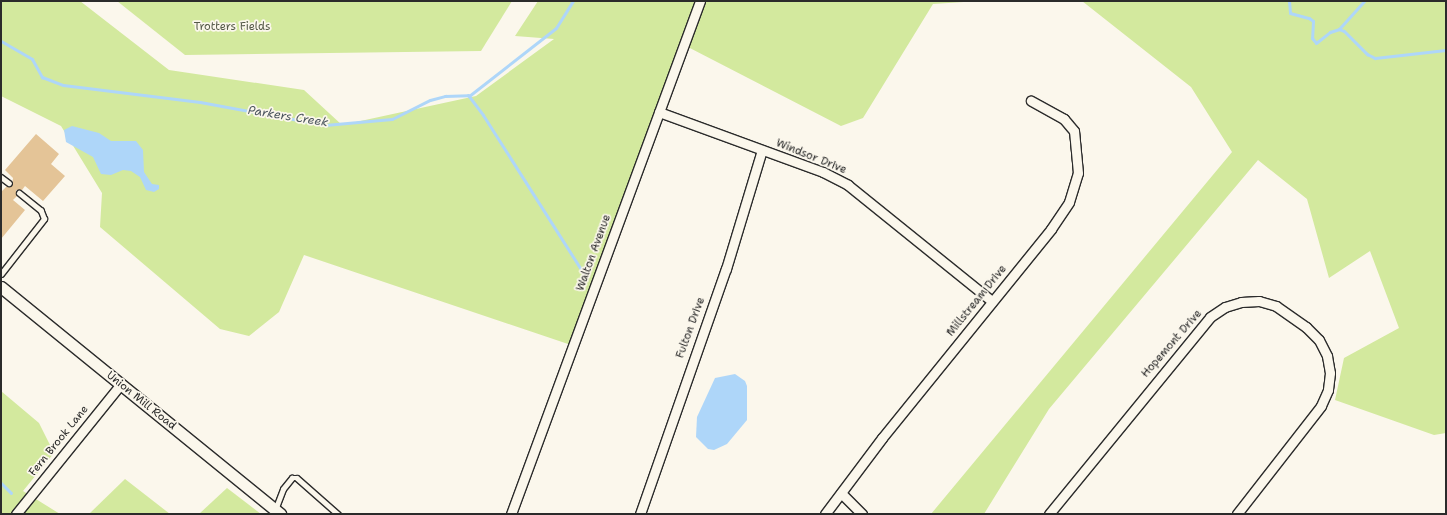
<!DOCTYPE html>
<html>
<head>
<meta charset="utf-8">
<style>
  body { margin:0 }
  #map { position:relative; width:1447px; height:515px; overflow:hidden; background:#fbf7ec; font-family:"Shantell Sans",sans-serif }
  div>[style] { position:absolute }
  .green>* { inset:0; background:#d3e99e }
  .water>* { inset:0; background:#aed6f9 }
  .stream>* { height:3px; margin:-1.5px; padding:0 1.5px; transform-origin:1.5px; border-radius:1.5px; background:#aed6f9 }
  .building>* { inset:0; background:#e4c497 }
  .roads { filter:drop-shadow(1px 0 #2b2b2b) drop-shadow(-1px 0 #2b2b2b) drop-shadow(0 1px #2b2b2b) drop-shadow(0 -1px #2b2b2b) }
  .service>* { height:4.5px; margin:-2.25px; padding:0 2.25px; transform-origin:2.25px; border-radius:2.25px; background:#fbf7ec }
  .minor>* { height:9px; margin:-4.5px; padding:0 4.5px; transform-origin:4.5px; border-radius:4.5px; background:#fbf7ec }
  .tertiary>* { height:11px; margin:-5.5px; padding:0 5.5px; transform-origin:5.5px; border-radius:5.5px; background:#fbf7ec }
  span { translate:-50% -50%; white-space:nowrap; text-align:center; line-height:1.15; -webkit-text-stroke:3.5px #fbf7ec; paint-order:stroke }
  .park-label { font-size:11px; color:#555a48 }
  .street-label { font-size:11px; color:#2b2b2b }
  .water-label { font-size:12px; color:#4c565e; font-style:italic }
  .frame { position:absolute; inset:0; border:2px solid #2b2b2b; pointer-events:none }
</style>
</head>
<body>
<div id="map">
  <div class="green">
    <div style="clip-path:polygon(1px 1px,80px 1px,169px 70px,304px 90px,342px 125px,476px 96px,554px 39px,515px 36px,538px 1px,979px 1px,933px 4px,863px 118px,841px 126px,684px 45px,574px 346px,304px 255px,279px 312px,249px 336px,220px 329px,100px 227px,102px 193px,61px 126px,1px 96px)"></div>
    <div style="clip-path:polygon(117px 1px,512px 1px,481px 51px,185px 55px)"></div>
    <div style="clip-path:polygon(1082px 1px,1446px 1px,1446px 433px,1434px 435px,1335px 400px,1344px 358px,1399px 328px,1370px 251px,1329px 278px,1307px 199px,1258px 160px,1049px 409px,984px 514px,931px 514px,1232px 152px,1191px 87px)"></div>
    <div style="clip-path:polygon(1px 391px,39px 423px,54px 453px,23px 491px,60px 514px,1px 514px)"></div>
    <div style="clip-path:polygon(125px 479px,170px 514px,89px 514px)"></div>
    <div style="clip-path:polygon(227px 488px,261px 514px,199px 514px)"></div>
  </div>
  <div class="water">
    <div style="clip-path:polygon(72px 126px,99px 133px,111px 141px,136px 141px,143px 150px,144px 172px,152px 184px,159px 185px,159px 189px,154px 192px,146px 190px,140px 177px,131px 171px,123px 170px,111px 175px,101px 174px,93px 157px,66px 142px,64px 130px)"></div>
    <div style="clip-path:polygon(735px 374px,745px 381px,747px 386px,747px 420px,727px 444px,714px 450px,708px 449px,696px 437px,697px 417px,715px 378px)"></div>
  </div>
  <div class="stream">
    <div style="left:1289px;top:1px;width:12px;rotate:85deg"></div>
    <div style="left:1290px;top:13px;width:20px;rotate:15deg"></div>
    <div style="left:1309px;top:18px;width:5px;rotate:37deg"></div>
    <div style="left:1313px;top:21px;width:17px;rotate:93deg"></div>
    <div style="left:1312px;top:38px;width:6px;rotate:51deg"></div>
    <div style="left:1316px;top:43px;width:18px;rotate:-38deg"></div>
    <div style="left:1330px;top:32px;width:9px;rotate:-18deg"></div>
    <div style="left:1339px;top:29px;width:5px;rotate:22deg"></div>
    <div style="left:1344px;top:31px;width:33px;rotate:45deg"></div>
    <div style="left:1367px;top:54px;width:9px;rotate:27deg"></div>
    <div style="left:1375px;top:58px;width:71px;rotate:-6.4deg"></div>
    <div style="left:1339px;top:29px;width:38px;rotate:-48deg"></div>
    <div style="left:1px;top:41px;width:36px;rotate:30deg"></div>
    <div style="left:32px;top:59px;width:21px;rotate:61deg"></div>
    <div style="left:42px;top:77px;width:22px;rotate:21deg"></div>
    <div style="left:63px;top:85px;width:138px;rotate:7.1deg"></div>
    <div style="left:200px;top:102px;width:127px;rotate:10.4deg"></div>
    <div style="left:325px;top:125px;width:67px;rotate:-5.1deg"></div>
    <div style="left:392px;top:119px;width:42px;rotate:-26.6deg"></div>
    <div style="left:430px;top:100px;width:16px;rotate:-15deg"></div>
    <div style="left:445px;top:96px;width:23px;rotate:-2deg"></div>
    <div style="left:468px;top:95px;width:25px;rotate:53deg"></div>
    <div style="left:483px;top:115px;width:191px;rotate:57.6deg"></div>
    <div style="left:469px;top:96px;width:110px;rotate:-38deg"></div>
    <div style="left:556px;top:28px;width:32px;rotate:-58deg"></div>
    <div style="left:1px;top:483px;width:14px;rotate:45deg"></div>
  </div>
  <div class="building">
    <div style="clip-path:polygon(36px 134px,59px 154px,51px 164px,65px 176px,43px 201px,25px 186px,22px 190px,16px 190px,17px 196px,13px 200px,25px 210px,1px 239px,1px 192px,7px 186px,12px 186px,13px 178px,5px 170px)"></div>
  </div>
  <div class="roads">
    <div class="service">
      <div style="left:1px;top:177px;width:10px;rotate:37deg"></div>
      <div style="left:1px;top:274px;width:70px;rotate:-52deg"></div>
      <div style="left:44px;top:219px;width:9px;rotate:-111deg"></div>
      <div style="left:41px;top:211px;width:28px;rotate:-141deg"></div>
      <div style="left:275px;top:510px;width:22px;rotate:-69deg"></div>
      <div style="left:283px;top:489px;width:14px;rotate:-51deg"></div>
      <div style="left:292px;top:478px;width:5px"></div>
      <div style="left:297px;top:478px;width:55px;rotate:41.3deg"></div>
    </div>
    <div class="minor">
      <div style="left:659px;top:112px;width:175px;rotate:20.1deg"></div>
      <div style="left:823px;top:172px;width:28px;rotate:27deg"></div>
      <div style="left:848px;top:185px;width:185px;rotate:38.9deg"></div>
      <div style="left:841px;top:493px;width:30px;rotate:45deg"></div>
      <div style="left:16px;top:514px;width:167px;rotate:-51.1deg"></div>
      <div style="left:511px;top:514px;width:547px;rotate:-69.78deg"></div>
      <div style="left:640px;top:514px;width:260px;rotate:-70.7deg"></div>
      <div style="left:726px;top:269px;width:124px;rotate:-73.2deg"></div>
      <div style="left:825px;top:514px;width:95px;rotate:-53.1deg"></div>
      <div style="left:882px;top:438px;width:269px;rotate:-51deg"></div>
      <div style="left:1051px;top:229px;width:32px;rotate:-56deg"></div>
      <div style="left:1069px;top:202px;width:30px;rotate:-73deg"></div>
      <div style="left:1078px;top:173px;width:42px;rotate:-95.4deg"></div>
      <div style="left:1074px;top:131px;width:16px;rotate:-130deg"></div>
      <div style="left:1064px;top:119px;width:38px;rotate:-151deg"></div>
      <div style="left:1049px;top:514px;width:254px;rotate:-50.7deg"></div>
      <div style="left:1210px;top:317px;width:18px;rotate:-34deg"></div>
      <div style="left:1225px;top:307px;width:17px;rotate:-17deg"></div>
      <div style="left:1241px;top:302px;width:18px;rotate:-3deg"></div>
      <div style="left:1259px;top:301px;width:18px;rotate:16deg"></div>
      <div style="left:1276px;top:306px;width:37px;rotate:35deg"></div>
      <div style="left:1306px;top:327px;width:18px;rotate:45deg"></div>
      <div style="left:1319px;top:340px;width:18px;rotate:63deg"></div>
      <div style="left:1327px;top:356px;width:17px;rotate:80deg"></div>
      <div style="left:1330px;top:373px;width:17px;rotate:97deg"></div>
      <div style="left:1328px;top:390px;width:17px;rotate:114deg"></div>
      <div style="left:1321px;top:406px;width:137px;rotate:127.9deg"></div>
    </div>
    <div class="tertiary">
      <div style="left:1px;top:287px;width:360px;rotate:39.1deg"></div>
    </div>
  </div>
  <div class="park-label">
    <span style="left:232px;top:27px">Trotters Fields</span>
  </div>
  <div class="street-label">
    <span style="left:811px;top:157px;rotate:22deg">Windsor Drive</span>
    <span style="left:594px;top:253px;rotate:-70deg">Walton Avenue</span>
    <span style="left:977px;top:301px;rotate:-51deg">Millstream Drive</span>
    <span style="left:691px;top:328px;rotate:-70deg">Fulton Drive</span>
    <span style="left:1172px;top:344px;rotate:-49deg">Hopemont Drive</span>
    <span style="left:141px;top:401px;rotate:39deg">Union Mill Road</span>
    <span style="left:59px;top:441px;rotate:-51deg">Fern Brook Lane</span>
  </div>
  <div class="water-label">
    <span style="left:288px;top:117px;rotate:9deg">Parkers Creek</span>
  </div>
  <div class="frame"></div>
</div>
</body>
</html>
